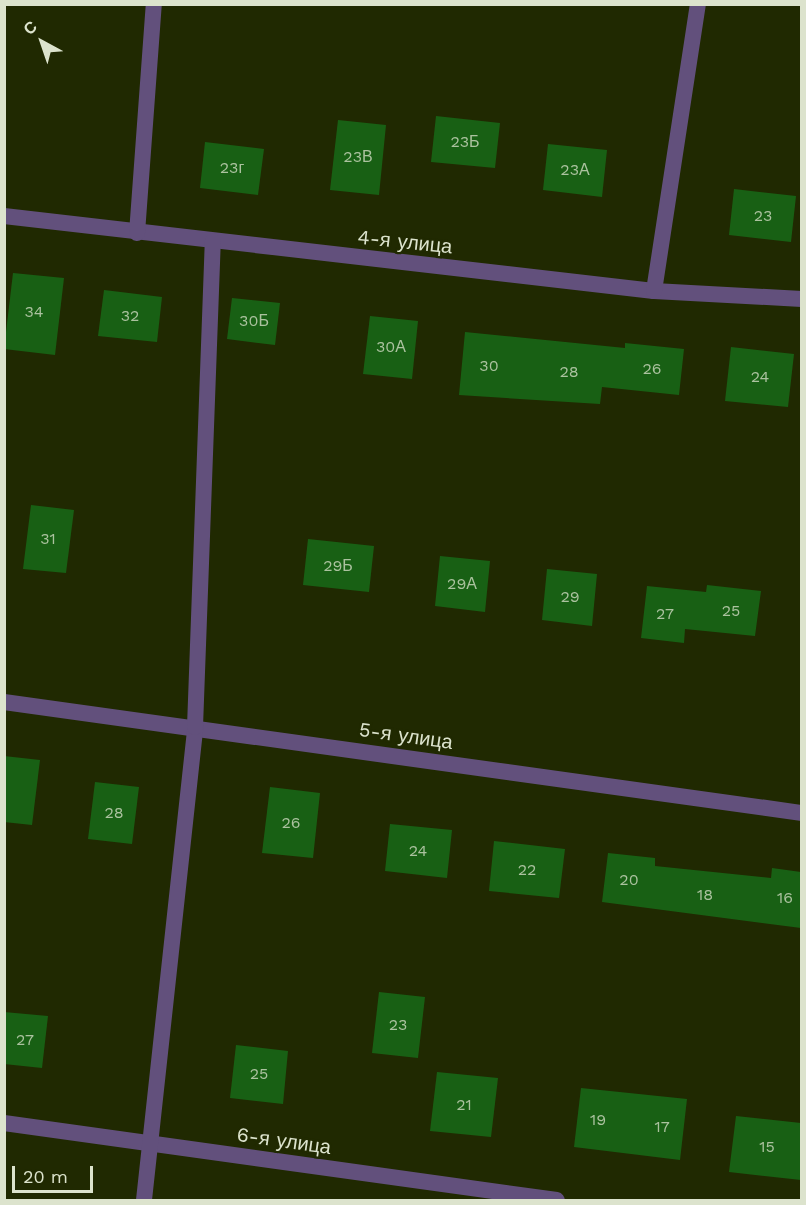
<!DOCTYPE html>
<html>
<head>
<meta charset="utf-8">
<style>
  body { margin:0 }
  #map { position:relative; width:806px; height:1205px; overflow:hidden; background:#202901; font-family:"Work Sans",sans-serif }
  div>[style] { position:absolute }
  .building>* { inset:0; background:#186014 }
  .minor>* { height:16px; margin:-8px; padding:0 8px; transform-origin:8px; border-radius:8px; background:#62507c }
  span { translate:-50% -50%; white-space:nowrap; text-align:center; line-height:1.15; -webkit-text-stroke:4.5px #202901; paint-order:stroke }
  .number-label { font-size:16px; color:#abc29f }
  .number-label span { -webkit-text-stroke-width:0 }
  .street-label { font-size:20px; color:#dce3cd }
  .frame { position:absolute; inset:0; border:6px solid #dce3cd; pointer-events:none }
  .north { position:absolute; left:12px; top:12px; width:60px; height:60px; -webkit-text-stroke:4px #202901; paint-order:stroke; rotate:320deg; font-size:16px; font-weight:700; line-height:24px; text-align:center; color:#dce3cd }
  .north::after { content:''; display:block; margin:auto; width:21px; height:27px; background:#dce3cd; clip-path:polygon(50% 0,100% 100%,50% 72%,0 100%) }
  .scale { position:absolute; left:12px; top:1166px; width:81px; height:27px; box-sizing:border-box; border:3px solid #dce3cd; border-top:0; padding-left:8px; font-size:18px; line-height:21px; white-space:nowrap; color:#dce3cd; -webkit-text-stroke:4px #202901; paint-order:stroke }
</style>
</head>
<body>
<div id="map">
  <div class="building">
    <div style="clip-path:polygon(436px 116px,500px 123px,495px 168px,431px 162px)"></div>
    <div style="clip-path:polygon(338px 120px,386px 125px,379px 195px,330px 190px)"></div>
    <div style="clip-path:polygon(205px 142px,264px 149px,258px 195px,200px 188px)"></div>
    <div style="clip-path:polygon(548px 144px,607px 150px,602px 197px,543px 190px)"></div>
    <div style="clip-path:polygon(734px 189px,796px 196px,791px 242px,729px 235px)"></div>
    <div style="clip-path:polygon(13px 273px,64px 278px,55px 355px,4px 349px)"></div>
    <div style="clip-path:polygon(104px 290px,162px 297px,157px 342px,98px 336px)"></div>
    <div style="clip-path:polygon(232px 298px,280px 303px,275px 345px,227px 339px)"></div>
    <div style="clip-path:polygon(370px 316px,418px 321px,412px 379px,363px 374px)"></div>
    <div style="clip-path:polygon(465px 332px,625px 348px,625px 343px,684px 349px,679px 395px,602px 387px,600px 404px,459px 395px)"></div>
    <div style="clip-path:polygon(731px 347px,794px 354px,788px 407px,725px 401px)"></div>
    <div style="clip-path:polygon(31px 505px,74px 510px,66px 573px,23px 569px)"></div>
    <div style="clip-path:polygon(308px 539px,374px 546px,369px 592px,303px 585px)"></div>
    <div style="clip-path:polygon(440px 556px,490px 561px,485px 612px,435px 606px)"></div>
    <div style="clip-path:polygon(547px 569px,597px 574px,592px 626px,542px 620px)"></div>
    <div style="clip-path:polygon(707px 585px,761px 591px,755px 636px,685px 629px,684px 643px,641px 638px,647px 586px,706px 592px)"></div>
    <div style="clip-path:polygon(4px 756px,40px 760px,32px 825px,4px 822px)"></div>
    <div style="clip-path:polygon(95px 782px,139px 787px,132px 844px,88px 839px)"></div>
    <div style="clip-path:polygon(270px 787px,320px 793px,313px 858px,262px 853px)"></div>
    <div style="clip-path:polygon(390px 824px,452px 830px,447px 878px,385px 871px)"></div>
    <div style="clip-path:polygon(494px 841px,565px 849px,559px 898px,489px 891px)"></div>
    <div style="clip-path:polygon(608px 853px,655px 858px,655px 866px,771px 878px,772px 868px,801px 872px,801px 928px,602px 902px)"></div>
    <div style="clip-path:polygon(379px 992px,425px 997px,418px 1058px,372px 1053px)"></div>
    <div style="clip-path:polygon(4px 1012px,48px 1016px,42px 1068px,4px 1064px)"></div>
    <div style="clip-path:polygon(236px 1045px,288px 1051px,283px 1104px,230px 1098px)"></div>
    <div style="clip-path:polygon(437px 1072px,498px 1078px,491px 1137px,430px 1131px)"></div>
    <div style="clip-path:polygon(581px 1088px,687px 1099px,680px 1160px,574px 1147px)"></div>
    <div style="clip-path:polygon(736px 1116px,801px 1123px,801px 1180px,729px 1172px)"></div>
  </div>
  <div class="minor">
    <div style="left:4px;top:216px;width:654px;rotate:6.58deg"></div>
    <div style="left:654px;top:291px;width:148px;rotate:3.1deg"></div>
    <div style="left:137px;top:233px;width:230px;rotate:-85.8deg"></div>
    <div style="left:654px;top:291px;width:290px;rotate:-81.3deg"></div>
    <div style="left:4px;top:702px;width:806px;rotate:7.92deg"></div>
    <div style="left:4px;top:1123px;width:558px;rotate:7.93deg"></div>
    <div style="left:144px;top:1200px;width:476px;rotate:-83.8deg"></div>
    <div style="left:195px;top:727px;width:486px;rotate:-87.9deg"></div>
  </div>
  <div class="number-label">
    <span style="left:465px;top:142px">23Б</span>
    <span style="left:358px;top:157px">23В</span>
    <span style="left:232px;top:168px">23г</span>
    <span style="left:575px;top:170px">23А</span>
    <span style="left:763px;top:216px">23</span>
    <span style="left:34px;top:312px">34</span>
    <span style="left:130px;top:316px">32</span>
    <span style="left:254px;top:321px">30Б</span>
    <span style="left:391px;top:347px">30А</span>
    <span style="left:489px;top:366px">30</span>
    <span style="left:652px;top:369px">26</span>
    <span style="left:569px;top:372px">28</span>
    <span style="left:760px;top:377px">24</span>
    <span style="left:48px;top:539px">31</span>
    <span style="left:338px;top:566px">29Б</span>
    <span style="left:462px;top:584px">29А</span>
    <span style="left:570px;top:597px">29</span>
    <span style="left:731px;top:611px">25</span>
    <span style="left:665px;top:614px">27</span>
    <span style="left:114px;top:813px">28</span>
    <span style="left:291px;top:823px">26</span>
    <span style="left:418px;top:851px">24</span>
    <span style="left:527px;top:870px">22</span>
    <span style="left:629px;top:880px">20</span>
    <span style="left:705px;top:895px">18</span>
    <span style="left:785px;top:898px">16</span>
    <span style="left:398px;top:1025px">23</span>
    <span style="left:25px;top:1040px">27</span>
    <span style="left:259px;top:1074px">25</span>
    <span style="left:464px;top:1105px">21</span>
    <span style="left:598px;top:1120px">19</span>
    <span style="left:662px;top:1127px">17</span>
    <span style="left:767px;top:1147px">15</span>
  </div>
  <div class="street-label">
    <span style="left:405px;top:242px;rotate:6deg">4-я улица</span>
    <span style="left:406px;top:736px;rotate:8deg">5-я улица</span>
    <span style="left:284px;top:1141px;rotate:8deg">6-я улица</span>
  </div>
  <div class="frame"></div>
  <div class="north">С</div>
  <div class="scale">20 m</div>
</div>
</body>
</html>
